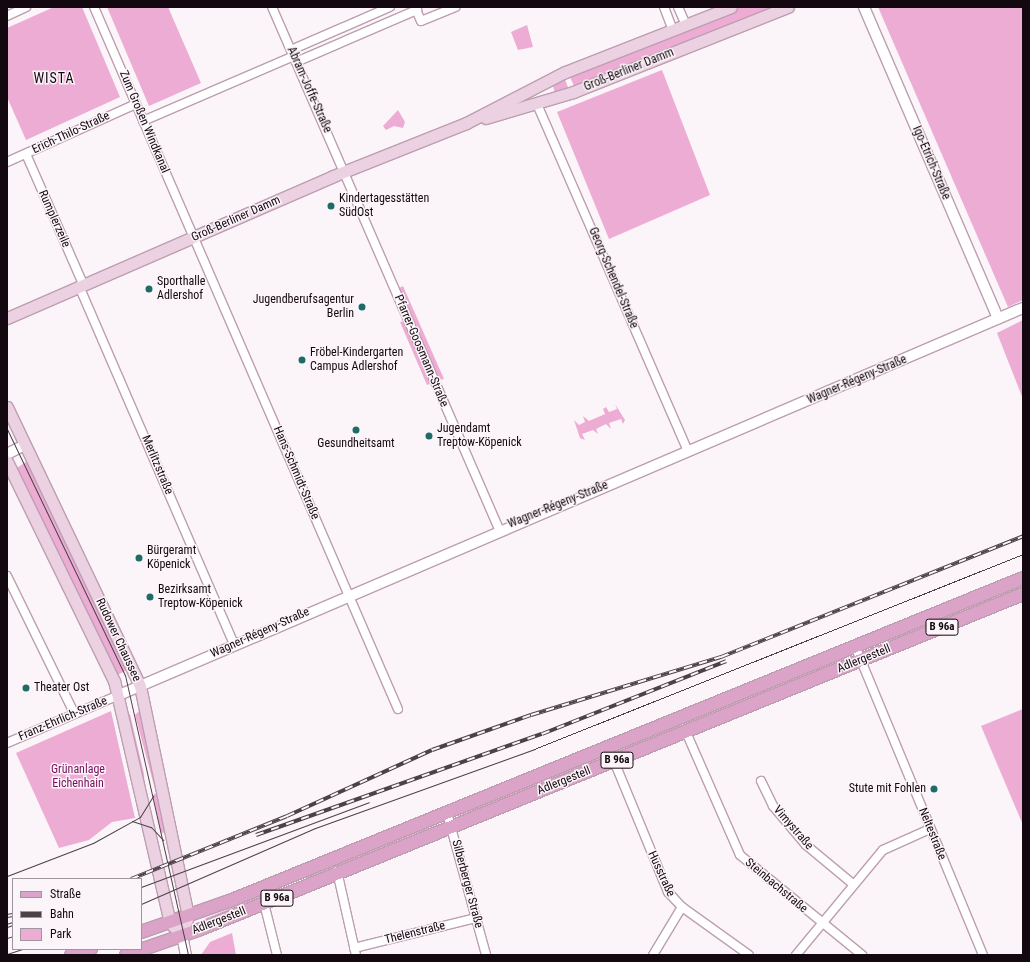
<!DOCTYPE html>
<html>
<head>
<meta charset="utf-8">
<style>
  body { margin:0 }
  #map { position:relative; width:1030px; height:962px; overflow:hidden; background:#fbf4f8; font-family:"Roboto Condensed",sans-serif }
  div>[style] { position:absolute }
  .green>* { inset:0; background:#edacd4 }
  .roads { filter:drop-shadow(1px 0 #bd9eb1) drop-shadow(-1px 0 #bd9eb1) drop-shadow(0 1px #bd9eb1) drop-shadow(0 -1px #bd9eb1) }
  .minor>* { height:8px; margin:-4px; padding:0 4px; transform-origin:4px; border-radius:4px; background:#fff }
  .tertiary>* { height:10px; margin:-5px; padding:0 5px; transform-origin:5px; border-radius:5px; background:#fff }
  .secondary>* { height:11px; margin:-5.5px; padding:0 5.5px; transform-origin:5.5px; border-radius:5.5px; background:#ecd1e3 }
  .primary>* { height:12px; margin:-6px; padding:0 6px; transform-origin:6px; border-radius:6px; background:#daa3c7 }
  .tram>* { height:1px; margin:-0.5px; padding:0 0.5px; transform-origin:0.5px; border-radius:0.5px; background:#4b4147 }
  .rail>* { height:4px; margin-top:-2px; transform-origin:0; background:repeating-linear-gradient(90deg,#fbf4f8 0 8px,#4b4147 0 16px); box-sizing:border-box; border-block:1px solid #4b4147 }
  .dots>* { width:11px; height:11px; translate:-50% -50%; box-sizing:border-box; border:2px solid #fbf4f8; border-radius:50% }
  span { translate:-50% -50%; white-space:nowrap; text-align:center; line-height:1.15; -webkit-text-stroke:3px #fbf4f8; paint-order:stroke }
  .shield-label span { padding:1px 3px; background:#fbf4f8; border:1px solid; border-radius:3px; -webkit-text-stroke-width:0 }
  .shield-label { font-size:11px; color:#13080f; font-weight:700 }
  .street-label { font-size:12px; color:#13080f }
  .poi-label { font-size:12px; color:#13080f }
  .left { translate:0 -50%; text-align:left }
  .right { translate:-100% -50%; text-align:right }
  .park-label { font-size:12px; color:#760e5b }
  .quarter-label { font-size:14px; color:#13080f; letter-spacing:1px }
  .frame { position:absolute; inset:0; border:8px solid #13080f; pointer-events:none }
  .legend { position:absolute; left:12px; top:878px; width:130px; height:72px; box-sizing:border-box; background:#fbf4f8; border:1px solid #9e969b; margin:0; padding:5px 7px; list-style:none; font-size:12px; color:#13080f }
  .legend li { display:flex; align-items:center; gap:8px; height:20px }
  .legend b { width:20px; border:1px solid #9e969b }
</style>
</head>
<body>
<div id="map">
  <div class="green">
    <div style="clip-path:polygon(54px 7px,82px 7px,120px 97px,26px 140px,7px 97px,7px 28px)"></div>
    <div style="clip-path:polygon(107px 7px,168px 7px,201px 83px,149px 106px)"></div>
    <div style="clip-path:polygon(741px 7px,778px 7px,575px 88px,569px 75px)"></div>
    <div style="clip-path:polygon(878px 7px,1023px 7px,1023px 300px,1008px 307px)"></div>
    <div style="clip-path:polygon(527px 25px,533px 47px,518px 50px,511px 32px)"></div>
    <div style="clip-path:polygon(662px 70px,710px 195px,609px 239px,557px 112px)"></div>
    <div style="clip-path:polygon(564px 77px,569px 90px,555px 93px,552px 83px)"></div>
    <div style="clip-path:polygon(398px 110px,405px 122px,403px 128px,394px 126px,386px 130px,383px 126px)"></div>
    <div style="clip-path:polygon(403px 286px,444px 379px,439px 380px,432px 365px,399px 288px)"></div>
    <div style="clip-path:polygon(1023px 320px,1023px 399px,997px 333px)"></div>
    <div style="clip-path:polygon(405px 321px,417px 354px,432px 383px,427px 385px,400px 322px)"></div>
    <div style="clip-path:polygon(615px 404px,625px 420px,623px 424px,621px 419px,609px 423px,611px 429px,606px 424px,596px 429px,598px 434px,593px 430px,582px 434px,585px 440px,580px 438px,574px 420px,579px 425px,585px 422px,583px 416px,589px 421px,605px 414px,603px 409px,606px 407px,609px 412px,617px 409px)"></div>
    <div style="clip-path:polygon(29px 460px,130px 668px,116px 676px,15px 469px)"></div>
    <div style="clip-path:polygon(1023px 582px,1023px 588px,875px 648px,916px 626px)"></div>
    <div style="clip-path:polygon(845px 655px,847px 660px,685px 726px,683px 721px)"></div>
    <div style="clip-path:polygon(1023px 709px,1023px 825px,981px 726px)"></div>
    <div style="clip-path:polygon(140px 710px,168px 832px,161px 833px,153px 795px,156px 793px,135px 715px)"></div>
    <div style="clip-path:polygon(111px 711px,135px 818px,112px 822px,89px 840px,59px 848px,16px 753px)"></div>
    <div style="clip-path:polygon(130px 714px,144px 774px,145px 792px,128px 715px)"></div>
    <div style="clip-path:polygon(681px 722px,683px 727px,541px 784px,539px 780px)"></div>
    <div style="clip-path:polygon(537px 781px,539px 785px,458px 818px,458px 816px)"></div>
    <div style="clip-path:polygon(436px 825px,437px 827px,306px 880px,305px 877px)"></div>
    <div style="clip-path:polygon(281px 888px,281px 890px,204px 922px,204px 919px)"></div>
    <div style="clip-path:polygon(232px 933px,236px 955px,201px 955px,210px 942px)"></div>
  </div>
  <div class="roads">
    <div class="minor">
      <div style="left:94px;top:7px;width:765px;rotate:66.59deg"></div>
      <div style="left:272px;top:7px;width:569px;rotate:66.5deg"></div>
      <div style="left:415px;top:7px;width:15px;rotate:67deg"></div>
      <div style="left:421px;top:21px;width:37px;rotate:-22deg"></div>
      <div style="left:664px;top:7px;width:25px;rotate:69deg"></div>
      <div style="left:678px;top:7px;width:20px;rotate:66deg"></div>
      <div style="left:7px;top:16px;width:21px;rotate:-25deg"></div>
      <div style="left:291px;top:50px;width:108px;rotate:-23.5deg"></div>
      <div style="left:296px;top:62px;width:132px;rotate:-23.3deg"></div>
      <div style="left:537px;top:104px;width:379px;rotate:66.5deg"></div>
      <div style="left:143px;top:121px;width:164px;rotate:-23.3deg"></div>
      <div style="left:26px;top:154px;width:142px;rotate:66.3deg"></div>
      <div style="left:7px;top:162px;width:141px;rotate:-24.2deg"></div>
      <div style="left:79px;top:286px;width:390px;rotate:66.6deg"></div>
      <div style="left:7px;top:576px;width:153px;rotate:63.9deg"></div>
      <div style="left:855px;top:646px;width:334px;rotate:67.5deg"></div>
      <div style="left:686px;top:732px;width:134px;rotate:66.3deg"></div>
      <div style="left:740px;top:855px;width:158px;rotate:39.3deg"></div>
      <div style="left:7px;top:743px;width:122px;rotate:-23.2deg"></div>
      <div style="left:614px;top:761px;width:142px;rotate:67.6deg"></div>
      <div style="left:668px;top:892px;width:21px;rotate:47deg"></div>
      <div style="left:682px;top:907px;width:82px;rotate:35.6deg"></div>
      <div style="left:761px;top:781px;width:28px;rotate:64deg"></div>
      <div style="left:773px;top:806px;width:51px;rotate:49.8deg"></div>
      <div style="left:806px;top:845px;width:61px;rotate:39.7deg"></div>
      <div style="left:447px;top:813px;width:147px;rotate:74.6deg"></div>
      <div style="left:337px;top:871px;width:86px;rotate:77.3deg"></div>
      <div style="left:264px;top:903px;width:54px;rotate:76deg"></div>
      <div style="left:354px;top:948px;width:126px;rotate:-13.8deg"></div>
      <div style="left:653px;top:955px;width:56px;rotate:-58.9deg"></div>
      <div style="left:796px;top:955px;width:136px;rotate:-50.4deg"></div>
      <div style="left:883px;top:850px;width:51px;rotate:-24.1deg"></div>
    </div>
    <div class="tertiary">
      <div style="left:864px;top:7px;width:339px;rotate:66.7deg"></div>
      <div style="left:7px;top:454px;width:20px;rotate:-27deg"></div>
      <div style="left:119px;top:695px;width:983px;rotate:-23.18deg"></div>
      <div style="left:182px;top:935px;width:20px;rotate:79deg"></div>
    </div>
    <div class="secondary">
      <div style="left:486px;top:118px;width:91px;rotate:-16.6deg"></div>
      <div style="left:573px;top:92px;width:231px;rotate:-21.6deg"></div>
      <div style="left:7px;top:318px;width:356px;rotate:-23.5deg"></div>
      <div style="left:333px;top:176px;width:143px;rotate:-21.7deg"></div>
      <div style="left:466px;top:123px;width:111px;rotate:-27.3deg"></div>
      <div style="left:565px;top:72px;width:178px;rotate:-21.4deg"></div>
      <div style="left:7px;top:407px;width:309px;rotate:64.5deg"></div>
      <div style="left:140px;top:686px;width:235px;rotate:78.2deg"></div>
      <div style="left:188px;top:916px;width:20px;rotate:108deg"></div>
      <div style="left:182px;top:935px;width:17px;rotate:-135deg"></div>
      <div style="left:170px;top:923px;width:248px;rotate:-103deg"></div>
      <div style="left:114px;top:681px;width:244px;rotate:-116deg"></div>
    </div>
    <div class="primary">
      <div style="left:141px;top:932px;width:96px;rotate:-19.4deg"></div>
      <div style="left:232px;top:900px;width:854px;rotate:-22.15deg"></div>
      <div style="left:71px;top:955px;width:21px;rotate:-17deg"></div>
      <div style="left:126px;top:955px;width:79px;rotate:-19.1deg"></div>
      <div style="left:201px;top:929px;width:888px;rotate:-22.17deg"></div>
    </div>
  </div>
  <div class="tram">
    <div style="left:7px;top:429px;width:273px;rotate:64.4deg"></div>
    <div style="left:125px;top:675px;width:287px;rotate:77.3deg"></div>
    <div style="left:132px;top:821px;width:20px;rotate:18deg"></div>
    <div style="left:151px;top:827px;width:18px;rotate:47deg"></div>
    <div style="left:7px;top:876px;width:92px;rotate:-21deg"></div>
    <div style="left:93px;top:843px;width:54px;rotate:-29deg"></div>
    <div style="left:140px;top:817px;width:25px;rotate:-58deg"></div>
    <div style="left:141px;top:887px;width:243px;rotate:-20.4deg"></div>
    <div style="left:141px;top:904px;width:190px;rotate:-23.6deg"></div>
    <div style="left:315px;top:828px;width:233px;rotate:-19.8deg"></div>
    <div style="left:534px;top:749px;width:526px;rotate:-21.74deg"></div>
    <div style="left:7px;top:938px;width:6px;rotate:-18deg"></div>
    <div style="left:7px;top:954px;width:16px;rotate:-18deg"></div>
  </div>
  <div class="rail">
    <div style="left:256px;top:835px;width:303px;rotate:-19.5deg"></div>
    <div style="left:542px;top:734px;width:198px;rotate:-21.6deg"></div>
    <div style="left:131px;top:879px;width:168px;rotate:-22deg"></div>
    <div style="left:287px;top:816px;width:159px;rotate:-24.5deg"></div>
    <div style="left:432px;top:750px;width:105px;rotate:-19.5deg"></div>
    <div style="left:531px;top:715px;width:199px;rotate:-17deg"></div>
    <div style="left:721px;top:657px;width:325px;rotate:-21.8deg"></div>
    <div style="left:7px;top:916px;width:6px;rotate:-9deg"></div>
    <div style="left:7px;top:926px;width:6px;rotate:-18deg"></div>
  </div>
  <div class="dots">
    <div style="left:331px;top:206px;background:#1f6b68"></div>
    <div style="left:149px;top:289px;background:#1f6b68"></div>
    <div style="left:362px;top:307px;background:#1f6b68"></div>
    <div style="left:302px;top:360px;background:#1f6b68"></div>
    <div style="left:356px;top:430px;background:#1f6b68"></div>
    <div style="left:429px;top:436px;background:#1f6b68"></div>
    <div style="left:139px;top:558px;background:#1f6b68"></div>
    <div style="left:150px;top:597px;background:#1f6b68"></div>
    <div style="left:26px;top:688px;background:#1f6b68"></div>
    <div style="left:934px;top:789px;background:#1f6b68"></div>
  </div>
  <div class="shield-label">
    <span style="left:942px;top:627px">B 96a</span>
    <span style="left:617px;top:760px">B 96a</span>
    <span style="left:277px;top:898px">B 96a</span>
  </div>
  <div class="street-label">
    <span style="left:629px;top:70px;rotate:-22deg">Groß-Berliner Damm</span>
    <span style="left:309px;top:90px;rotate:66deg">Abram-Joffe-Straße</span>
    <span style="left:144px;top:122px;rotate:67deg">Zum Großen Windkanal</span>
    <span style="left:71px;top:133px;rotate:-25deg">Erich-Thilo-Straße</span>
    <span style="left:931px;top:163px;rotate:67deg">Igo-Etrich-Straße</span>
    <span style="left:54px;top:219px;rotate:66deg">Rumplerzeile</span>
    <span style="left:236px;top:219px;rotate:-24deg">Groß-Berliner Damm</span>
    <span style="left:613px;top:278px;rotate:67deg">Georg-Schendel-Straße</span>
    <span style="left:421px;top:351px;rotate:67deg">Pfarrer-Goosmann-Straße</span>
    <span style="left:857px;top:380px;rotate:-23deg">Wagner-Régeny-Straße</span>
    <span style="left:157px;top:465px;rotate:67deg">Merlitzstraße</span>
    <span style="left:296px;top:473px;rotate:67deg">Hans-Schmidt-Straße</span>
    <span style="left:558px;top:505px;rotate:-22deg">Wagner-Régeny-Straße</span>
    <span style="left:260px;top:633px;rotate:-24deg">Wagner-Régeny-Straße</span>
    <span style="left:118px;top:640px;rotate:65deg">Rudower Chaussee</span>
    <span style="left:864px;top:659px;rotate:-22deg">Adlergestell</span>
    <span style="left:63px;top:719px;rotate:-23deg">Franz-Ehrlich-Straße</span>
    <span style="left:564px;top:781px;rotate:-22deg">Adlergestell</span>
    <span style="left:793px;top:828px;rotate:49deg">Vimystraße</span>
    <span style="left:932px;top:834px;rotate:68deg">Neltestraße</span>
    <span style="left:661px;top:874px;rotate:65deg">Husstraße</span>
    <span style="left:467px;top:884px;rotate:75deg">Silberberger Straße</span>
    <span style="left:776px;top:886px;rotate:40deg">Steinbachstraße</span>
    <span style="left:219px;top:921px;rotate:-21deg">Adlergestell</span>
    <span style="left:415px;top:933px;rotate:-14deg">Thelenstraße</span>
  </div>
  <div class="poi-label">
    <span class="left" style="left:339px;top:206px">Kindertagesstätten<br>SüdOst</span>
    <span class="left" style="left:157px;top:289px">Sporthalle<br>Adlershof</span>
    <span class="right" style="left:354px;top:307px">Jugendberufsagentur<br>Berlin</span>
    <span class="left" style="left:310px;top:360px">Fröbel-Kindergarten<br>Campus Adlershof</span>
    <span class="left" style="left:437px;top:436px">Jugendamt<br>Treptow-Köpenick</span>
    <span style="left:356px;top:444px">Gesundheitsamt</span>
    <span class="left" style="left:147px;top:558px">Bürgeramt<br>Köpenick</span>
    <span class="left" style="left:158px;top:597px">Bezirksamt<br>Treptow-Köpenick</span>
    <span class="left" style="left:34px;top:688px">Theater Ost</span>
    <span class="right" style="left:926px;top:789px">Stute mit Fohlen</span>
  </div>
  <div class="park-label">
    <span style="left:78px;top:777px">Grünanlage<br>Eichenhain</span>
  </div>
  <div class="quarter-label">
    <span style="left:54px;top:78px">WISTA</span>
  </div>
  <div class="frame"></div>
  <ul class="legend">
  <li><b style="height:5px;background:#daa3c7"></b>Straße</li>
  <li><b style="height:5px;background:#4b4147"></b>Bahn</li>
  <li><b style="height:11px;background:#edacd4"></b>Park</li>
  </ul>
</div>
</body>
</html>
